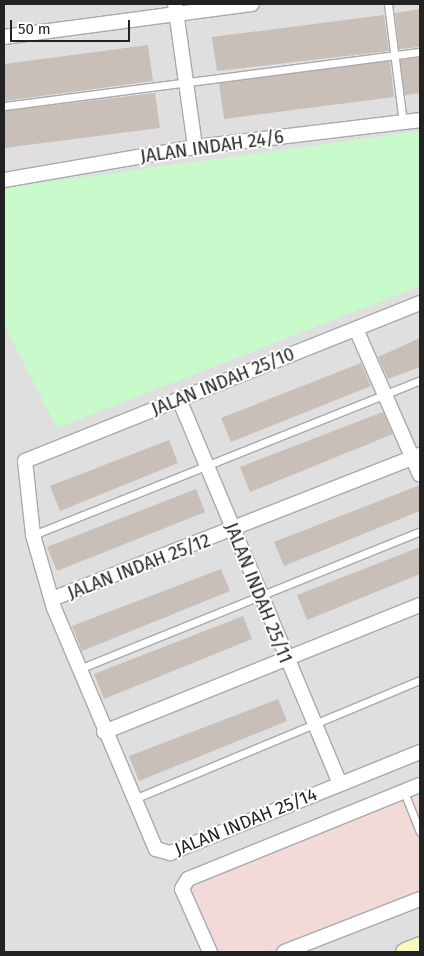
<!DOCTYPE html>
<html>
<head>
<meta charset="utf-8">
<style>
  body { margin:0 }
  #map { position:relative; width:424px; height:956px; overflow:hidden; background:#f2efe9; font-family:"Fira Sans",sans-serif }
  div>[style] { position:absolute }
  .residential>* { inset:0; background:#e0dfdf }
  .commercial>* { inset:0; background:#f2dad9 }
  .park>* { inset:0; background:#c8facc }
  .building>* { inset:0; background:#c7bfb8 }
  .roads { filter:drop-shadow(1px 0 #a9a9a9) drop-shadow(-1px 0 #a9a9a9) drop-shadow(0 1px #a9a9a9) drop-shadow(0 -1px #a9a9a9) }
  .service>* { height:7px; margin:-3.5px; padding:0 3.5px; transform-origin:3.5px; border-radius:3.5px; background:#fff }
  .minor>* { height:14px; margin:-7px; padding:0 7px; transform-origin:7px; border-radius:7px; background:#fff }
  .secondary>* { height:19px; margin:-9.5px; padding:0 9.5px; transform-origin:9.5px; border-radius:9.5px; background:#f7fabf }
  span { translate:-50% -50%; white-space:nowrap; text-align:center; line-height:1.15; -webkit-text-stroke:4px #fff; paint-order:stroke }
  .street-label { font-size:18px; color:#222 }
  .frame { position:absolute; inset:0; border:5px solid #222; pointer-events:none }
  .scale { position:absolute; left:10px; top:20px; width:120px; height:22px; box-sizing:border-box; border:2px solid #222; border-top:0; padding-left:6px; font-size:15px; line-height:18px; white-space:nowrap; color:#222; -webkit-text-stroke:4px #fff; paint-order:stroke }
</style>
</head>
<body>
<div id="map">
  <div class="residential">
    <div style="clip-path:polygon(4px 4px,420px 4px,420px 952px,4px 952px)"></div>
  </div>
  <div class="commercial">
    <div style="clip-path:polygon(420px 791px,420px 892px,267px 952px,217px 952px,187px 885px)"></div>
  </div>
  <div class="park">
    <div style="clip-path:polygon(420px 131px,420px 286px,57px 428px,4px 325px,4px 188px)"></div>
  </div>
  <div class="building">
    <div style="clip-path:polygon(420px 9px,420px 47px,399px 49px,395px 13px)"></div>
    <div style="clip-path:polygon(384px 15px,389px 51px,217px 71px,212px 37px)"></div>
    <div style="clip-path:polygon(148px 45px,153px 81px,4px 101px,4px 64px)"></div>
    <div style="clip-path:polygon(420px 57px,420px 93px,405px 95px,400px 60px)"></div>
    <div style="clip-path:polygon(390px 61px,394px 97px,224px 119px,219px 83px)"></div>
    <div style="clip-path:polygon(155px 93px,160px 128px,4px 148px,4px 111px)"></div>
    <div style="clip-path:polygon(420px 338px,420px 367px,388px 379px,378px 357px)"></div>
    <div style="clip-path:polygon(361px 363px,371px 386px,231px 442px,221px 418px)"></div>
    <div style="clip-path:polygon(383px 412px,393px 434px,250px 492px,240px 467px)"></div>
    <div style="clip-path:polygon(169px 440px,178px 463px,60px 511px,50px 486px)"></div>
    <div style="clip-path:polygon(420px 485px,420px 511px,284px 566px,274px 542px)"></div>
    <div style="clip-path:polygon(196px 489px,205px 512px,57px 571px,47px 547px)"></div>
    <div style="clip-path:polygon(420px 547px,420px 574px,307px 620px,297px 595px)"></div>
    <div style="clip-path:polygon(221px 569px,230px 591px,82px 651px,72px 626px)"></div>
    <div style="clip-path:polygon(243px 616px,252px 639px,104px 699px,94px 674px)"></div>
    <div style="clip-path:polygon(278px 699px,287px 721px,139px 781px,129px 756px)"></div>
  </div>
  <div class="roads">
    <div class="service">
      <div style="left:388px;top:4px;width:119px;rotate:82.8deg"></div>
      <div style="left:4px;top:106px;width:419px;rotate:-7.4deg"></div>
      <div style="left:33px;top:535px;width:417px;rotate:-21.8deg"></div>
      <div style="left:79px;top:669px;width:368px;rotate:-22deg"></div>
      <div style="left:404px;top:792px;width:43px;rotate:68.2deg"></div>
      <div style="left:134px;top:799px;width:310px;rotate:-22.6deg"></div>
    </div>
    <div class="minor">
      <div style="left:175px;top:4px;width:144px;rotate:82deg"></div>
      <div style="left:4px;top:37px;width:250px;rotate:-7.6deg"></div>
      <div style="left:4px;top:180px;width:194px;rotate:-9.8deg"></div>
      <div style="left:195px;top:147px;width:227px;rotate:-6.8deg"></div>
      <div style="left:420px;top:303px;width:425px;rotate:158.2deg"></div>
      <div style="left:25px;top:461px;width:74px;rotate:83.8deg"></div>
      <div style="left:33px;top:535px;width:76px;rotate:74deg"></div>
      <div style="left:54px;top:608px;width:262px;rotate:67.1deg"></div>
      <div style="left:156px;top:849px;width:15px;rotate:16deg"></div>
      <div style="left:170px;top:853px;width:270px;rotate:-22deg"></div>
      <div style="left:356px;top:329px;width:159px;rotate:66.3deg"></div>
      <div style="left:179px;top:399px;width:417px;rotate:67.3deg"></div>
      <div style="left:52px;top:599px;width:395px;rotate:-21.4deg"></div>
      <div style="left:104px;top:732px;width:341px;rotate:-21.9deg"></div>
      <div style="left:210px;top:952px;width:69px;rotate:-114deg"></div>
      <div style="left:182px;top:889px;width:12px;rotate:-59deg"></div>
      <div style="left:188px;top:879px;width:250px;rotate:-22.1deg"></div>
      <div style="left:284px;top:952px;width:146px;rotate:-21.3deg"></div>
    </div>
    <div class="secondary">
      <div style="left:405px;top:952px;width:16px;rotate:-22deg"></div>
    </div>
  </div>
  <div class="street-label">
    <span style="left:212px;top:147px;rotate:-8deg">JALAN INDAH 24/6</span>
    <span style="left:223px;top:382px;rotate:-22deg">JALAN INDAH 25/10</span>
    <span style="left:139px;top:567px;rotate:-21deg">JALAN INDAH 25/12</span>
    <span style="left:258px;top:593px;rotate:68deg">JALAN INDAH 25/11</span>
    <span style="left:246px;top:822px;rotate:-22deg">JALAN INDAH 25/14</span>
  </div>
  <div class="frame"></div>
  <div class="scale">50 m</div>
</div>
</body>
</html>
